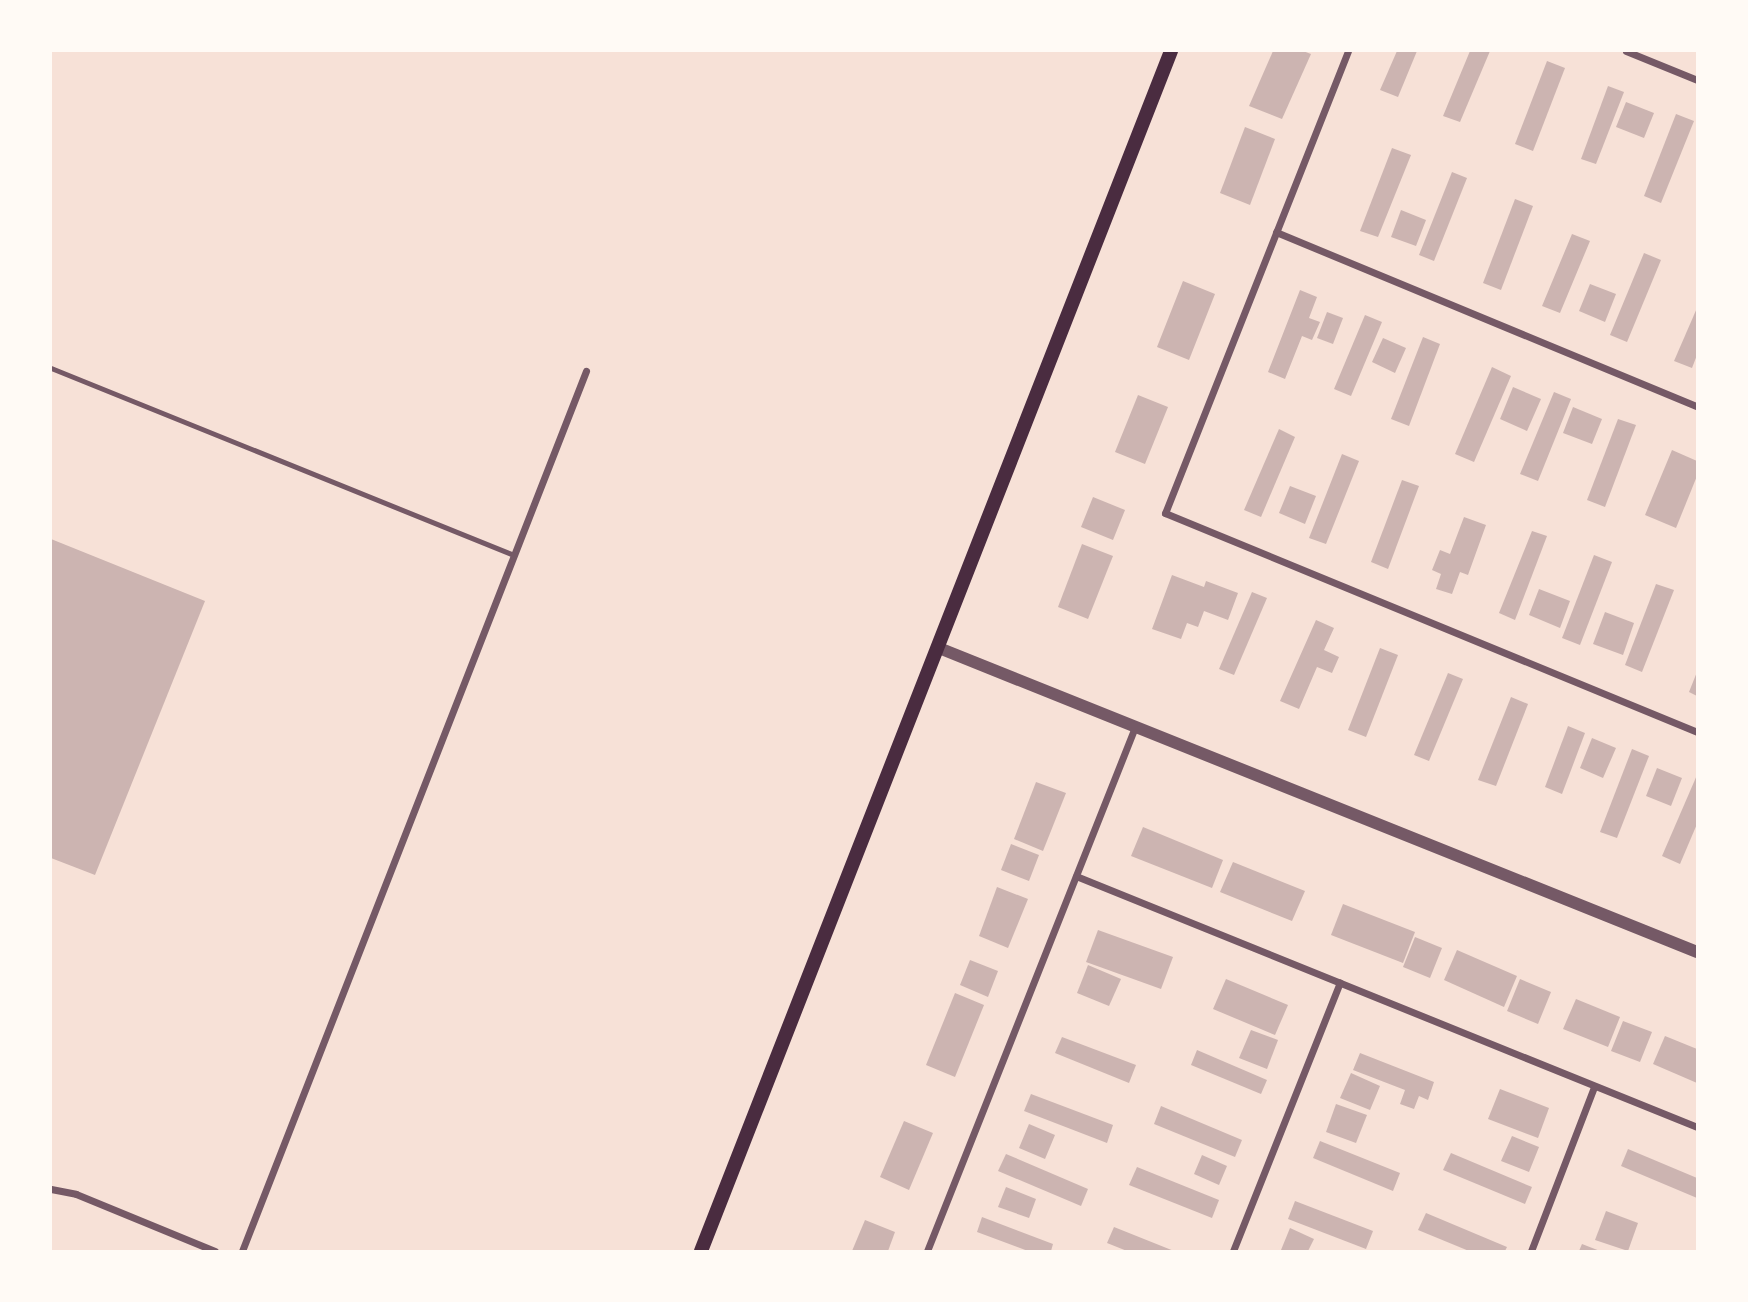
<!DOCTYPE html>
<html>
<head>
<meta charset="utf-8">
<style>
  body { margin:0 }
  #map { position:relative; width:1748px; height:1302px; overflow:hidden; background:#f7e1d7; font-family:Ubuntu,sans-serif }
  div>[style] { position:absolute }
  .building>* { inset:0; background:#ccb4b1 }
  .service>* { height:5px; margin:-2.5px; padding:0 2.5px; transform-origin:2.5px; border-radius:2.5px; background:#755966 }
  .minor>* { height:7px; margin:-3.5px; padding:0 3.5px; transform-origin:3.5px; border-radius:3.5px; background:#755966 }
  .tertiary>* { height:12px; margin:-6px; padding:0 6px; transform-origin:6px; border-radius:6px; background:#755966 }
  .secondary>* { height:14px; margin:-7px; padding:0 7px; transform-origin:7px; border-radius:7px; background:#4a2c40 }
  span { translate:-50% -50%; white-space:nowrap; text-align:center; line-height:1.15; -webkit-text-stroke:5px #fffaf5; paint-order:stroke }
  .frame { position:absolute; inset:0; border:52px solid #fffaf5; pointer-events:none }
</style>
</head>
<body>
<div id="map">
  <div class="building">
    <div style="clip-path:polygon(1273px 51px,1303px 51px,1311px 54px,1282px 119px,1249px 106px)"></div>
    <div style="clip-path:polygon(1397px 51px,1417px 51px,1398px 97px,1380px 90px)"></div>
    <div style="clip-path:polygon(1470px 51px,1490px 51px,1460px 122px,1443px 116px)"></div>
    <div style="clip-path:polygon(1547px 61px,1565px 68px,1533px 151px,1515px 144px)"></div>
    <div style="clip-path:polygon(1608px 86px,1624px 92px,1596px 164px,1581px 159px)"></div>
    <div style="clip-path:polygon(1626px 102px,1654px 113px,1644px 138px,1616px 127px)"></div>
    <div style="clip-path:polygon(1676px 114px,1694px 121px,1661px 203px,1644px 196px)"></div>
    <div style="clip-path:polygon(1245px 127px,1275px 139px,1250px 205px,1220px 193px)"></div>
    <div style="clip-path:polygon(1392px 148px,1411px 155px,1378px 237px,1360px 231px)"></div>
    <div style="clip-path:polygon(1452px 172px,1467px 178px,1434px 261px,1419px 255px)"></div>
    <div style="clip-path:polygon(1515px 199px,1533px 206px,1501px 290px,1483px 283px)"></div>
    <div style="clip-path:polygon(1401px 210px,1426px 220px,1416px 246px,1391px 237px)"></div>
    <div style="clip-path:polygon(1572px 234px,1590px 241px,1560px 313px,1542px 306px)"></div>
    <div style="clip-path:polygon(1644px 253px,1661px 260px,1627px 342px,1610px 335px)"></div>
    <div style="clip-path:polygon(1183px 281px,1215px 294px,1189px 360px,1157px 347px)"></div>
    <div style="clip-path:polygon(1590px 284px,1616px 294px,1605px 322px,1579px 311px)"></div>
    <div style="clip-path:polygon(1300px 290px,1317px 297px,1309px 318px,1320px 322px,1312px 340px,1302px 336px,1285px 379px,1268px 372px)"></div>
    <div style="clip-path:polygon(1697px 308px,1697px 355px,1692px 368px,1674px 361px)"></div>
    <div style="clip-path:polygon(1327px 312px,1343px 318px,1333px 344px,1317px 338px)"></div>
    <div style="clip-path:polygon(1365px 315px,1382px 322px,1351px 396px,1334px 389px)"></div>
    <div style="clip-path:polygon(1423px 337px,1440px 344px,1409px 426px,1391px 419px)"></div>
    <div style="clip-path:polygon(1383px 338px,1406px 348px,1395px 373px,1372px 362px)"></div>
    <div style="clip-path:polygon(1492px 367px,1511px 376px,1474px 462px,1455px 454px)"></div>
    <div style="clip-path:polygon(1513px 387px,1541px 399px,1527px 431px,1500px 419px)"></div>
    <div style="clip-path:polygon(1554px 392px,1571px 399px,1538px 481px,1520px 474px)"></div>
    <div style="clip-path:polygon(1138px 395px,1168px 407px,1145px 464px,1115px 452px)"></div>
    <div style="clip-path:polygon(1573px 407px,1602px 419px,1592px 444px,1563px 433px)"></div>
    <div style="clip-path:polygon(1618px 419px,1636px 425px,1605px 507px,1587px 500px)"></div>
    <div style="clip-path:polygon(1279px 429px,1295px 437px,1261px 517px,1244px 510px)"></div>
    <div style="clip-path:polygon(1672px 450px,1697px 461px,1697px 476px,1676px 528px,1645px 515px)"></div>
    <div style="clip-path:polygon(1342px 454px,1359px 461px,1326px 544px,1309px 538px)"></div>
    <div style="clip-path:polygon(1402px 480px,1419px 486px,1388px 569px,1371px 562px)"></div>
    <div style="clip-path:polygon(1290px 486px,1316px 496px,1305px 524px,1279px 513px)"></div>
    <div style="clip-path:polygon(1093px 497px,1125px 510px,1113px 540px,1081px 527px)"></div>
    <div style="clip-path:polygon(1464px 517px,1486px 525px,1468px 575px,1460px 572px,1452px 594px,1436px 589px,1441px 574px,1432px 570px,1440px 550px,1450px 554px)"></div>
    <div style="clip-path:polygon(1532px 531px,1547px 536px,1515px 620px,1499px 613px)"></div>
    <div style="clip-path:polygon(51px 539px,205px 601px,95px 875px,51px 858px)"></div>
    <div style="clip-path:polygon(1082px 544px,1113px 556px,1088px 619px,1058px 607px)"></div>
    <div style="clip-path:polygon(1594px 555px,1612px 562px,1580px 645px,1562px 638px)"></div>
    <div style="clip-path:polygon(1172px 575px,1204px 587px,1206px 581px,1238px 593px,1228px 620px,1204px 611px,1198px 627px,1187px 623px,1181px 639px,1152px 629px)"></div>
    <div style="clip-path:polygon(1656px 584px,1674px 590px,1642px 672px,1625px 665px)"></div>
    <div style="clip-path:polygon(1539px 589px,1570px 601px,1560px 628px,1529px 615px)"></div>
    <div style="clip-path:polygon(1252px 592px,1267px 598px,1234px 675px,1219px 669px)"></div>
    <div style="clip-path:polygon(1605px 612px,1634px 623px,1623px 655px,1593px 644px)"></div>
    <div style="clip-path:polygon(1316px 620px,1334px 628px,1324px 650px,1339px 657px,1332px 673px,1317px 667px,1299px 709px,1280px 701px)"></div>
    <div style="clip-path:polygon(1380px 648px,1398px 655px,1366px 737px,1348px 730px)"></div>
    <div style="clip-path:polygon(1697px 672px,1697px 696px,1689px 692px)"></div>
    <div style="clip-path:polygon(1448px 673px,1463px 679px,1429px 761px,1414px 755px)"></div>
    <div style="clip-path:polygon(1511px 697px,1528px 704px,1496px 786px,1478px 780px)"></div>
    <div style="clip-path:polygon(1568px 726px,1585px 733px,1562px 794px,1545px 787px)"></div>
    <div style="clip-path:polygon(1592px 738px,1616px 748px,1603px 778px,1580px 768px)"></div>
    <div style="clip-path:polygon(1632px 749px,1649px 756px,1617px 838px,1600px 832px)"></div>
    <div style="clip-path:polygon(1657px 768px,1682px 778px,1671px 806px,1646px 796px)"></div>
    <div style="clip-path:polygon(1697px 775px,1697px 824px,1680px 864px,1662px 856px)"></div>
    <div style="clip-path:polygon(1036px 782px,1066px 793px,1043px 851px,1014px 839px)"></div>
    <div style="clip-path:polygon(1143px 827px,1223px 860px,1212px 888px,1131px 856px)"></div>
    <div style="clip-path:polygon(1011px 844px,1039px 855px,1029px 881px,1001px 870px)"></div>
    <div style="clip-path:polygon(1233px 862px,1305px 891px,1292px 921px,1220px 892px)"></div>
    <div style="clip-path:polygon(997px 887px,1028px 899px,1008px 948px,979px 936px)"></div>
    <div style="clip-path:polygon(1343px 904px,1415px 932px,1403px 963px,1331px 935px)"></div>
    <div style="clip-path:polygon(1098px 930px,1173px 957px,1161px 989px,1086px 962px)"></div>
    <div style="clip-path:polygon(1415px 937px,1442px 948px,1430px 978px,1403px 967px)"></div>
    <div style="clip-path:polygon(1457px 950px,1517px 976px,1504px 1007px,1444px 980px)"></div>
    <div style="clip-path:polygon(970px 960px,998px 971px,988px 997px,960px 985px)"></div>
    <div style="clip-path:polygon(1088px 965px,1121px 979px,1109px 1006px,1077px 993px)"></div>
    <div style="clip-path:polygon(1226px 979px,1288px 1005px,1275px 1035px,1213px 1009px)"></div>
    <div style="clip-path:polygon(1520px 979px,1551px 992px,1538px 1024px,1507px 1011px)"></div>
    <div style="clip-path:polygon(955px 993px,984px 1005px,955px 1077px,926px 1065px)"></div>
    <div style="clip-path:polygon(1576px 999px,1620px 1017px,1608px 1047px,1563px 1029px)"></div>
    <div style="clip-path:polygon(1623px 1021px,1652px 1032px,1640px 1062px,1611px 1051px)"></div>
    <div style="clip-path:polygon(1251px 1030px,1278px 1040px,1267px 1069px,1239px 1058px)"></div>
    <div style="clip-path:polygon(1665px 1036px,1697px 1049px,1697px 1083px,1653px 1064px)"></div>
    <div style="clip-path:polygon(1062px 1037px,1136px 1065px,1129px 1083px,1055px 1053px)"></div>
    <div style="clip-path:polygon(1197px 1050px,1267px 1080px,1261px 1094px,1191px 1065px)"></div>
    <div style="clip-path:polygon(1360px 1053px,1434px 1082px,1428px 1100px,1419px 1096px,1414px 1109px,1400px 1104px,1405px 1090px,1353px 1070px)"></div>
    <div style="clip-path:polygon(1351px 1073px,1380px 1086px,1370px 1110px,1340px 1098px)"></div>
    <div style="clip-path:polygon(1500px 1089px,1549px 1108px,1538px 1138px,1488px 1119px)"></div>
    <div style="clip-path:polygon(1031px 1094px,1113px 1125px,1107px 1143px,1024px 1111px)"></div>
    <div style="clip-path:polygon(1336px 1104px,1367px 1115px,1356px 1143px,1326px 1132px)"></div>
    <div style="clip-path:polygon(1161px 1106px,1242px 1140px,1235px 1157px,1154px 1124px)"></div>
    <div style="clip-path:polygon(904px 1121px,933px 1133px,909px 1190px,880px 1177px)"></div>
    <div style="clip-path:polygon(1029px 1124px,1055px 1135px,1045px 1159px,1019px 1148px)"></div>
    <div style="clip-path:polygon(1512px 1136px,1539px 1147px,1529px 1172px,1501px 1161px)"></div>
    <div style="clip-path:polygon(1320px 1141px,1400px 1173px,1393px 1191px,1313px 1158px)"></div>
    <div style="clip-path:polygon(1628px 1149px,1697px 1178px,1697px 1198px,1621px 1166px)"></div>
    <div style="clip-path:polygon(1451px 1153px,1532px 1187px,1525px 1204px,1443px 1170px)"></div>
    <div style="clip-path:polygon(1006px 1154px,1088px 1189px,1081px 1206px,998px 1171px)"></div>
    <div style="clip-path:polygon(1202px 1155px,1227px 1166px,1219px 1185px,1194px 1174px)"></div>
    <div style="clip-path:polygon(1137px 1167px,1219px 1200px,1212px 1218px,1129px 1185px)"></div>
    <div style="clip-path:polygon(1006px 1187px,1036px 1199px,1029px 1218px,998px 1207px)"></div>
    <div style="clip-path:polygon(1295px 1201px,1373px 1231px,1366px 1249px,1288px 1219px)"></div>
    <div style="clip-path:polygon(1606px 1211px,1638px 1223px,1628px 1251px,1595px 1240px)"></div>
    <div style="clip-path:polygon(1426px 1213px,1507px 1247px,1505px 1251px,1469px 1251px,1418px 1230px)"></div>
    <div style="clip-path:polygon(982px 1217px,1053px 1244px,1051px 1251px,1028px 1251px,977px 1232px)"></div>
    <div style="clip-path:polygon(865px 1220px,895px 1232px,888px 1251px,852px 1251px)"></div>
    <div style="clip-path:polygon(1114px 1227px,1174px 1251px,1127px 1251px,1107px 1243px)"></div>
    <div style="clip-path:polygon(1290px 1228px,1314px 1239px,1308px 1251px,1281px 1250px)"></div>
    <div style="clip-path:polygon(1582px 1244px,1600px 1251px,1579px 1251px)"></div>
  </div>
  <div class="service">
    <div style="left:51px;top:368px;width:499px;rotate:22deg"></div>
  </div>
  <div class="minor">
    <div style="left:1348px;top:51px;width:497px;rotate:111.6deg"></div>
    <div style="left:1165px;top:513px;width:575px;rotate:22.37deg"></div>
    <div style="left:1626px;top:51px;width:77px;rotate:22.2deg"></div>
    <div style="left:1276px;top:232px;width:456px;rotate:22.5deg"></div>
    <div style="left:1076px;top:876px;width:670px;rotate:22.01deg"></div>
    <div style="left:51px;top:1189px;width:25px;rotate:11deg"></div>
    <div style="left:76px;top:1194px;width:150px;rotate:22.3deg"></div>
    <div style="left:242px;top:1251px;width:945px;rotate:-68.65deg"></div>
    <div style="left:927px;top:1251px;width:564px;rotate:-68.35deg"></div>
    <div style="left:1233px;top:1251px;width:289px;rotate:-68.3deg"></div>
    <div style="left:1531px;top:1251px;width:176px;rotate:-69deg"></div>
  </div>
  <div class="tertiary">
    <div style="left:939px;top:648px;width:817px;rotate:21.85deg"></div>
  </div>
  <div class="secondary">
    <div style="left:701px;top:1251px;width:1289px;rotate:-68.61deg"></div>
  </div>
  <div class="frame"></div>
</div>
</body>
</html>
